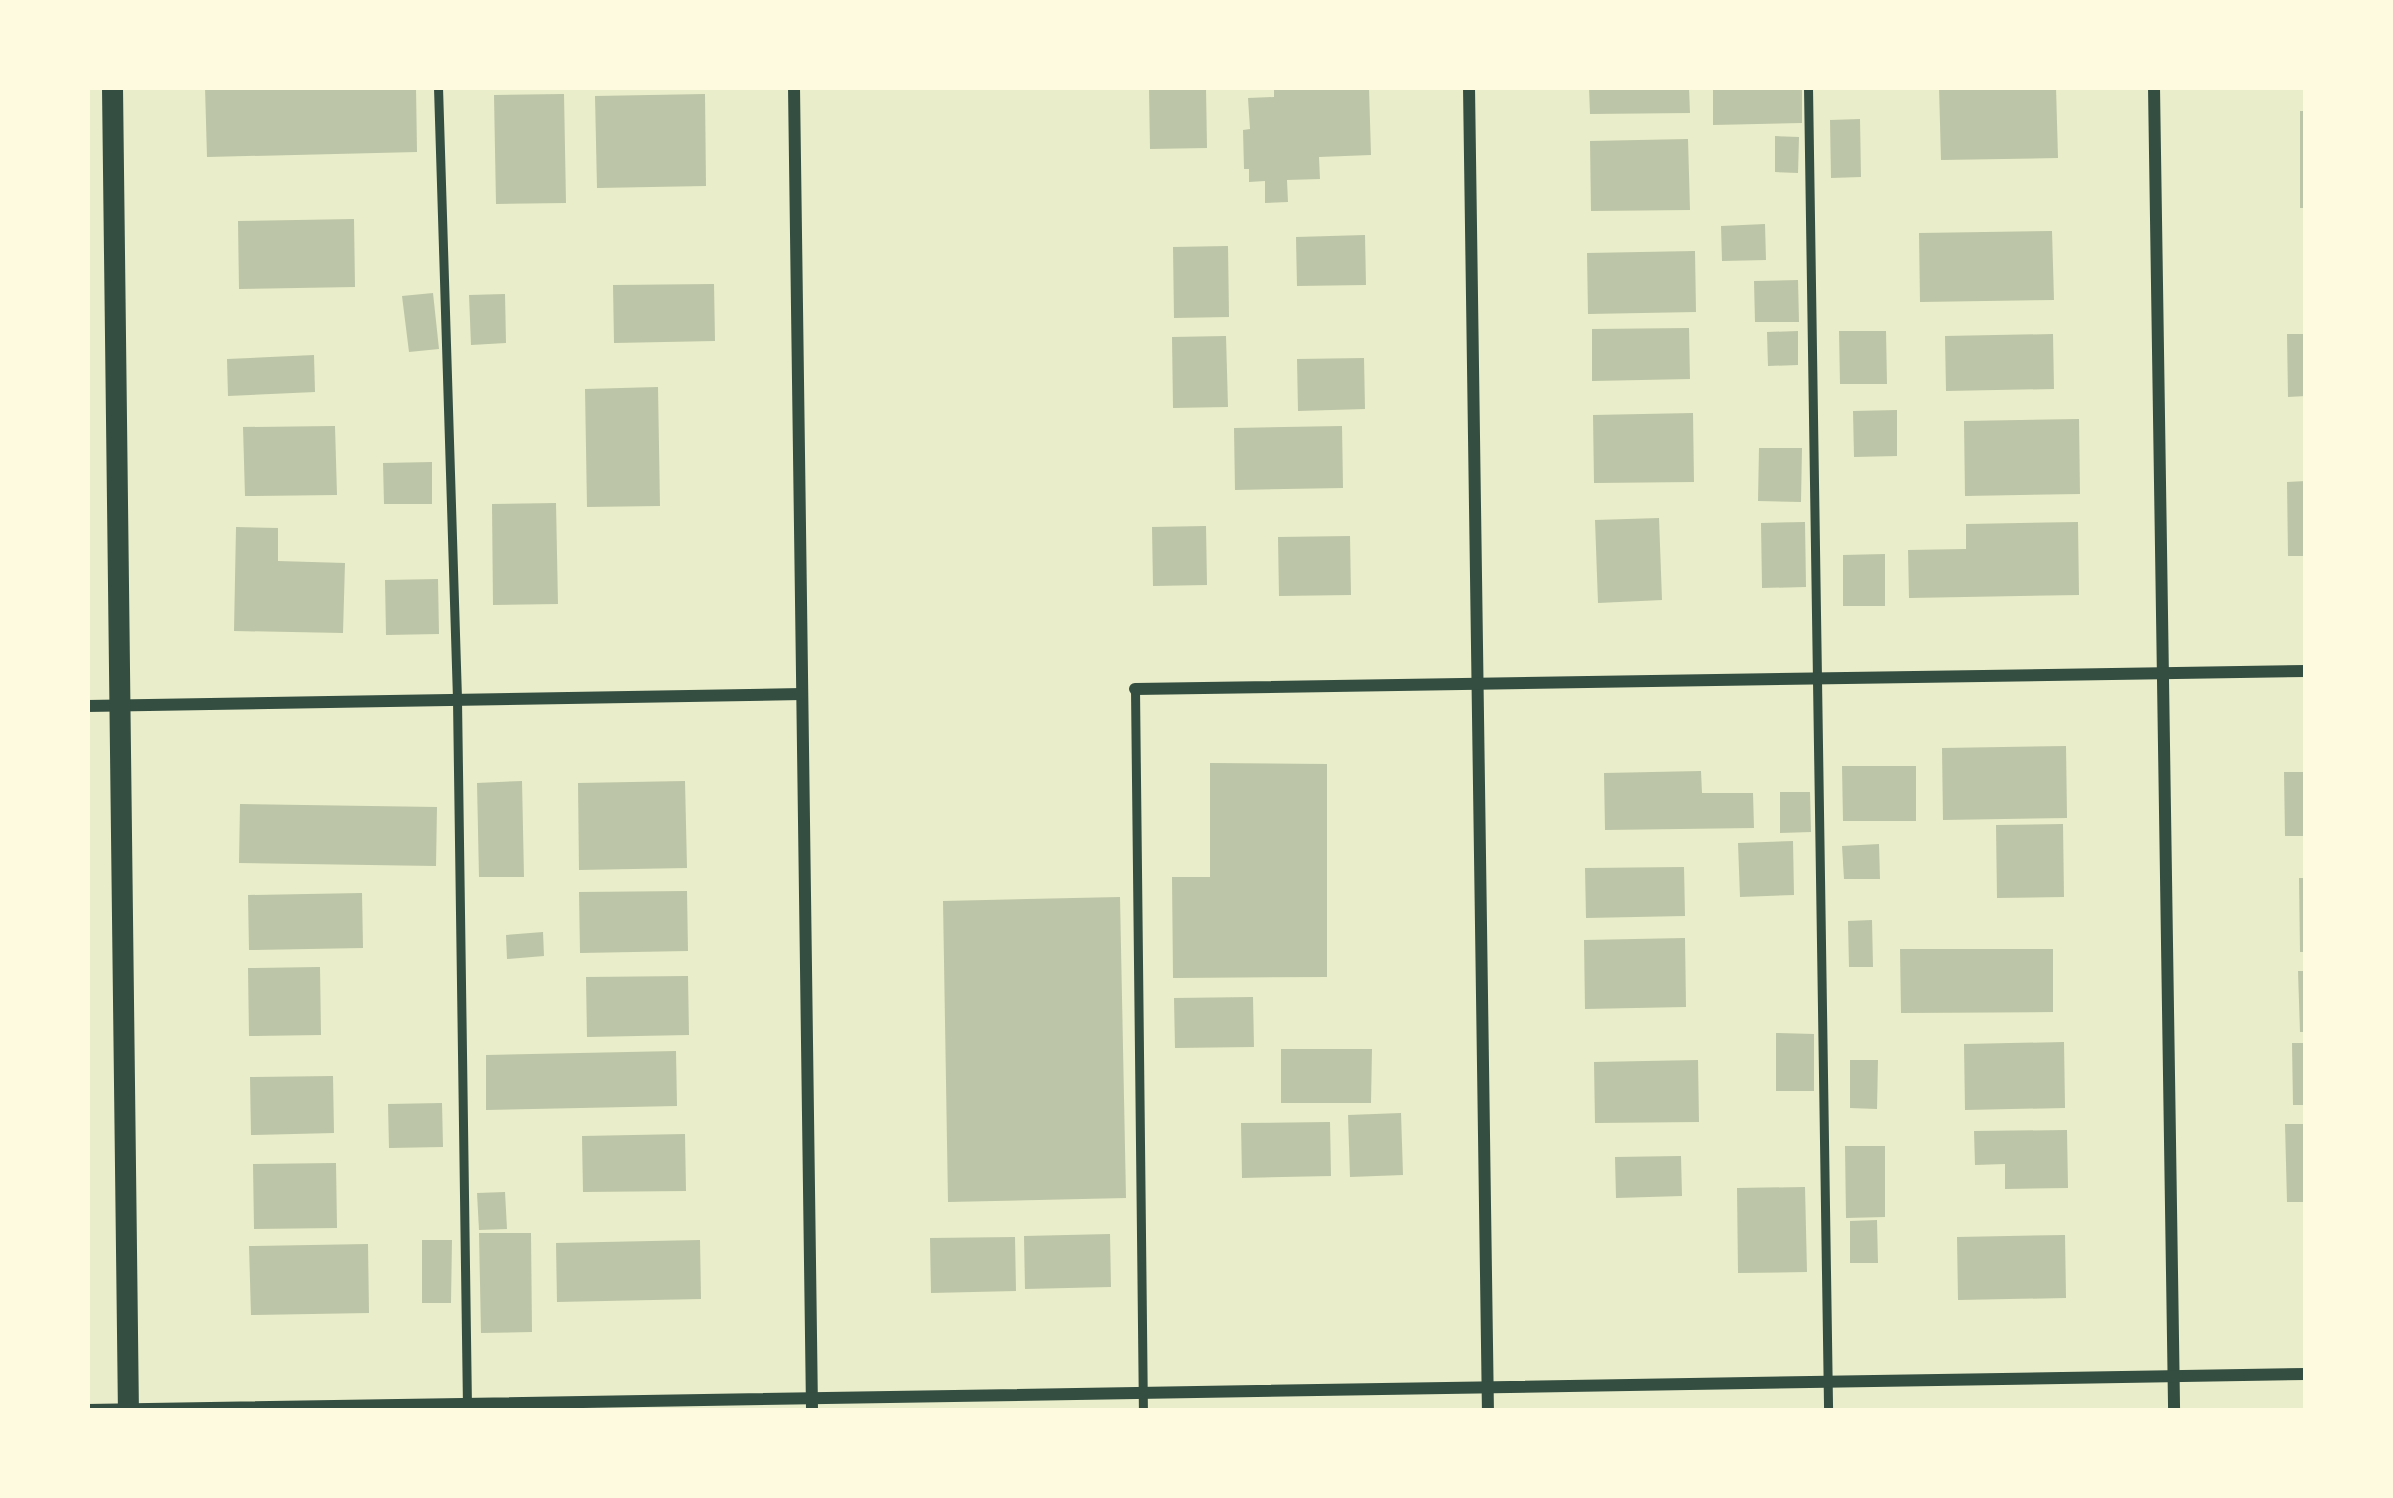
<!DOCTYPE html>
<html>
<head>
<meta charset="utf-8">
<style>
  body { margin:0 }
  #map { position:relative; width:2393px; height:1498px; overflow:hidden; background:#e9edc9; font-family:"Playfair Display",serif }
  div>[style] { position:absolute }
  .building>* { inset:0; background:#bcc5a7 }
  .service>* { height:9px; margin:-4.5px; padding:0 4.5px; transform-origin:4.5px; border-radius:4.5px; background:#344e41 }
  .minor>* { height:12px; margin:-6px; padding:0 6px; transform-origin:6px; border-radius:6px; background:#344e41 }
  .tertiary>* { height:21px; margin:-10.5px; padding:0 10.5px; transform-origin:10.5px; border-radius:10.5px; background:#344e41 }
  span { translate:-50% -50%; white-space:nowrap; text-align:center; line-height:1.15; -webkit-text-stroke:10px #fefae0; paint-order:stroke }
  .frame { position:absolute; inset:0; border:90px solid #fefae0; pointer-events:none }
</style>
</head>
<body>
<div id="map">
  <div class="building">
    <div style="clip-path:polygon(205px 87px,416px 87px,417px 152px,207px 157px)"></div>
    <div style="clip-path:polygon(1274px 87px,1369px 87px,1371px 155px,1319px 157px,1320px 179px,1287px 180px,1288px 202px,1265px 203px,1265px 181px,1249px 182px,1249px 169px,1244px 169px,1243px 130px,1250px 129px,1248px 98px,1274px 97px)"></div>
    <div style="clip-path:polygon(1589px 87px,1689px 87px,1690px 113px,1590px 114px)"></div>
    <div style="clip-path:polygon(1713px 87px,1802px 87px,1802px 123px,1713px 125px)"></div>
    <div style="clip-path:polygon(1939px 87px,2056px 87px,2058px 158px,1941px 160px)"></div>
    <div style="clip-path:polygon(1206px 88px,1207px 148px,1150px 149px,1149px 89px)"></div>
    <div style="clip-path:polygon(564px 94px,566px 203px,496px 204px,494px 95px)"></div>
    <div style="clip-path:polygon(705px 94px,706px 186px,597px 188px,595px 96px)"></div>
    <div style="clip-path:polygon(2300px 111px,2306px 111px,2306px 208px,2300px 208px)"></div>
    <div style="clip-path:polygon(1860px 119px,1861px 177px,1831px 178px,1830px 120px)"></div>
    <div style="clip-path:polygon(1775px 136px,1799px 137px,1798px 173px,1775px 172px)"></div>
    <div style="clip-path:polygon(1688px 139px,1690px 210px,1591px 211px,1590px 141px)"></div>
    <div style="clip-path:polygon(354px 219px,355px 287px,239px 289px,238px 221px)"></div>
    <div style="clip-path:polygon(1765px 224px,1766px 260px,1722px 261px,1721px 226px)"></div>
    <div style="clip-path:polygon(2052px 231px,2054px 300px,1920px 302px,1919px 233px)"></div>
    <div style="clip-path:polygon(1365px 235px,1366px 285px,1297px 286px,1296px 237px)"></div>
    <div style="clip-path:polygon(1228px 246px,1229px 317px,1174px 318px,1173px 247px)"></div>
    <div style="clip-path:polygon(1695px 251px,1696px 312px,1588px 314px,1587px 253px)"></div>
    <div style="clip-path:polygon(1798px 280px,1799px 322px,1755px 322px,1754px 281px)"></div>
    <div style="clip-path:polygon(714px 284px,715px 341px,614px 343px,613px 285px)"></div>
    <div style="clip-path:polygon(433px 293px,439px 349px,409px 352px,402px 296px)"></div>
    <div style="clip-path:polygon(505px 294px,506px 343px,471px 345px,469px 295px)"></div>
    <div style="clip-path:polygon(1689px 328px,1690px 379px,1592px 381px,1592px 329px)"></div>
    <div style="clip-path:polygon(1798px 331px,1798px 365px,1768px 366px,1767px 332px)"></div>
    <div style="clip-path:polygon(1839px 331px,1886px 331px,1887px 384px,1840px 384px)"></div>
    <div style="clip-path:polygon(2053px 334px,2054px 389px,1946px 391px,1945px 336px)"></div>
    <div style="clip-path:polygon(2287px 334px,2306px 334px,2306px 396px,2288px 397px)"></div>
    <div style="clip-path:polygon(1226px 336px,1228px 407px,1173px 408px,1172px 337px)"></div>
    <div style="clip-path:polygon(314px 355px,315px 392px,228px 396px,227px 359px)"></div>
    <div style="clip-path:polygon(1364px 358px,1365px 409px,1298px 411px,1297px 359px)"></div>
    <div style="clip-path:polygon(658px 387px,660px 506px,587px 507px,585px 389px)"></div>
    <div style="clip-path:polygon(1897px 410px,1897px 456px,1854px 457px,1853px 411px)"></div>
    <div style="clip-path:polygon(1693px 413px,1694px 482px,1594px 483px,1593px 415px)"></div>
    <div style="clip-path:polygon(2079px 419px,2080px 494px,1965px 496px,1964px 421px)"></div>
    <div style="clip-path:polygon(335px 426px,337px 495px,245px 496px,243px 427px)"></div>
    <div style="clip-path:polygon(1342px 426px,1343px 488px,1235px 490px,1234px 428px)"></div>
    <div style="clip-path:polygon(1759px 448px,1802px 448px,1801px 502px,1758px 501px)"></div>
    <div style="clip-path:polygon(432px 462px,432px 504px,384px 504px,383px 463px)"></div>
    <div style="clip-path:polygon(2306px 481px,2306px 556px,2288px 556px,2287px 482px)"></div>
    <div style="clip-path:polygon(556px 503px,558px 604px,493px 605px,492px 504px)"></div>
    <div style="clip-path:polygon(1659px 518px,1662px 600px,1598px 603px,1595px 520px)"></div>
    <div style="clip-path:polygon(1805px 522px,1806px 587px,1762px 588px,1761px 523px)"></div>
    <div style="clip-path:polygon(2078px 522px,2079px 595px,1909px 598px,1908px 550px,1966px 549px,1966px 524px)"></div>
    <div style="clip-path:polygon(1206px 526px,1207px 585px,1153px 586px,1152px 527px)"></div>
    <div style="clip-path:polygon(236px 527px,278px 528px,278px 561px,345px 563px,343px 633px,234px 631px)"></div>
    <div style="clip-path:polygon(1350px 536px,1351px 595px,1279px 596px,1278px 537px)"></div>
    <div style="clip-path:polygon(1885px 554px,1885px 606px,1843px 606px,1843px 555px)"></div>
    <div style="clip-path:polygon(438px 579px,439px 634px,386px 635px,385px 580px)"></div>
    <div style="clip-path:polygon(2066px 746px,2067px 818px,1943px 820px,1942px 748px)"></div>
    <div style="clip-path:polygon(1210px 763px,1327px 764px,1327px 977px,1173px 978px,1172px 877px,1210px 877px)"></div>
    <div style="clip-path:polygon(1842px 766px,1916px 766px,1916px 821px,1843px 821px)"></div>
    <div style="clip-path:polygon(1701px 771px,1702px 793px,1753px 793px,1754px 828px,1605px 830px,1604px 773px)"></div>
    <div style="clip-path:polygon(2284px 772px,2306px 772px,2306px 836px,2285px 836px)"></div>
    <div style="clip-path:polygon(522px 781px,524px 877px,479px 877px,477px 783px)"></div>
    <div style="clip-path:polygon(685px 781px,687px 868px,579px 870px,578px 783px)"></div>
    <div style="clip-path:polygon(1780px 792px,1810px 792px,1811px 832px,1780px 833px)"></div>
    <div style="clip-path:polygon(240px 804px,437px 807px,436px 866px,239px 863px)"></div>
    <div style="clip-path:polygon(2063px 824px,2064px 897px,1997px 898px,1996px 825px)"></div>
    <div style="clip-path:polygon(1793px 841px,1794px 895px,1740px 897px,1738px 843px)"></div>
    <div style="clip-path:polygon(1879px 844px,1880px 879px,1844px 879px,1842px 846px)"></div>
    <div style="clip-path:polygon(1684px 867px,1685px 916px,1586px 918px,1585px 868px)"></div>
    <div style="clip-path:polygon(2299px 878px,2306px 878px,2306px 952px,2300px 952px)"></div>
    <div style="clip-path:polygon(687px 891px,688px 951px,580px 953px,579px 892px)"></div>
    <div style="clip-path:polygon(362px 893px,363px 948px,249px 950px,248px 895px)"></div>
    <div style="clip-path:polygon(1120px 897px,1126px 1198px,948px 1202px,943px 901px)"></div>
    <div style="clip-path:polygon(1872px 920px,1873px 967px,1849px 967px,1848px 921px)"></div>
    <div style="clip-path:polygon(543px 932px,544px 956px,507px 959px,506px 935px)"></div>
    <div style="clip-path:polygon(1685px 938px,1686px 1007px,1585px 1009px,1584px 940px)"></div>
    <div style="clip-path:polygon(1900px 949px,2053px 949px,2053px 1012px,1901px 1013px)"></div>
    <div style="clip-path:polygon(320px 967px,321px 1035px,249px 1036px,248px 968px)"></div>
    <div style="clip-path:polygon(2298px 971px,2306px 971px,2306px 1032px,2300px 1032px)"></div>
    <div style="clip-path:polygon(688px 976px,689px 1035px,587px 1037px,586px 977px)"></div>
    <div style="clip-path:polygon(1253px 997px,1254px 1047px,1175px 1048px,1174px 998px)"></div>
    <div style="clip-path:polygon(1776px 1033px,1814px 1034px,1814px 1091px,1776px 1091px)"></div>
    <div style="clip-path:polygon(2064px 1042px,2065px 1108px,1965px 1110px,1964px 1044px)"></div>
    <div style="clip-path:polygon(2292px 1043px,2306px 1043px,2306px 1105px,2293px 1105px)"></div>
    <div style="clip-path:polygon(1281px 1049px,1372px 1049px,1371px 1103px,1281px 1103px)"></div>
    <div style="clip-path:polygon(676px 1051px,677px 1106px,486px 1110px,486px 1055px)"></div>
    <div style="clip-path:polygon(1698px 1060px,1699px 1122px,1595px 1123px,1594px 1062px)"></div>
    <div style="clip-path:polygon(1850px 1060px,1878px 1060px,1877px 1109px,1850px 1108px)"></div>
    <div style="clip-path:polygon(333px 1076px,334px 1133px,251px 1135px,250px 1077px)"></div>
    <div style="clip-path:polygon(442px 1103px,443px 1147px,389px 1148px,388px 1104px)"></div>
    <div style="clip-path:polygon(1401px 1113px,1403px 1175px,1350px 1177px,1348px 1115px)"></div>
    <div style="clip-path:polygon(1330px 1122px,1331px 1176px,1242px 1178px,1241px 1123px)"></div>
    <div style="clip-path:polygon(2285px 1124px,2306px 1124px,2306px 1202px,2287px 1202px)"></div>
    <div style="clip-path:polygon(2067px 1130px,2068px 1188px,2005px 1189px,2005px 1164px,1975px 1165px,1974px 1131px)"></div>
    <div style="clip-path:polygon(685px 1134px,686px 1191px,583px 1192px,582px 1136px)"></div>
    <div style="clip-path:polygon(1845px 1146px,1885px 1146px,1885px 1217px,1846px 1218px)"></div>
    <div style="clip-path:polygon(1681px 1156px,1682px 1196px,1616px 1198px,1615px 1157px)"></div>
    <div style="clip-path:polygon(336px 1163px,337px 1228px,254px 1229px,253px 1164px)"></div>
    <div style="clip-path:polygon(1805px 1187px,1807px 1272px,1738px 1273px,1737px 1188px)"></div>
    <div style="clip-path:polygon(505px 1192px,507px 1229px,479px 1230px,477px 1193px)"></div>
    <div style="clip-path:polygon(1877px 1220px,1878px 1263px,1850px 1263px,1850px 1221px)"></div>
    <div style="clip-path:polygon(479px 1233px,531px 1233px,532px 1332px,481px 1333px)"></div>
    <div style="clip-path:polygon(1110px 1234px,1111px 1287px,1025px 1289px,1024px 1236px)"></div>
    <div style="clip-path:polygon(2065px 1235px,2066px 1298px,1958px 1300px,1957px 1237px)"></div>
    <div style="clip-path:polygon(1015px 1237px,1016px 1291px,931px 1293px,930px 1238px)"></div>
    <div style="clip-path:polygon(422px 1240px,452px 1240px,451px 1303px,422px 1303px)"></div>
    <div style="clip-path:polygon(700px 1240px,701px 1299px,557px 1302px,556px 1243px)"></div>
    <div style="clip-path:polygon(368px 1244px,369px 1313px,251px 1315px,249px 1246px)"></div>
  </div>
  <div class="service">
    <div style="left:438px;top:87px;width:613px;rotate:88.22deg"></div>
    <div style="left:457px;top:700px;width:711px;rotate:89.19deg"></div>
    <div style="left:1808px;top:87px;width:1324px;rotate:89.13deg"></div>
    <div style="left:1135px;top:689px;width:722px;rotate:89.37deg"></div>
  </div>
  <div class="minor">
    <div style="left:794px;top:87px;width:1324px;rotate:89.22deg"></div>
    <div style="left:1469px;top:87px;width:1324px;rotate:89.18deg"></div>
    <div style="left:2154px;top:87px;width:1324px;rotate:89.13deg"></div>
    <div style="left:1135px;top:689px;width:1171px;rotate:-0.88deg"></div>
    <div style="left:87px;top:706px;width:715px;rotate:-0.96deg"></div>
    <div style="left:87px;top:1410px;width:2219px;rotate:-0.93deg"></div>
  </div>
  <div class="tertiary">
    <div style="left:112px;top:87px;width:1324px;rotate:89.31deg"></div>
  </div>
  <div class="frame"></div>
</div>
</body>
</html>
